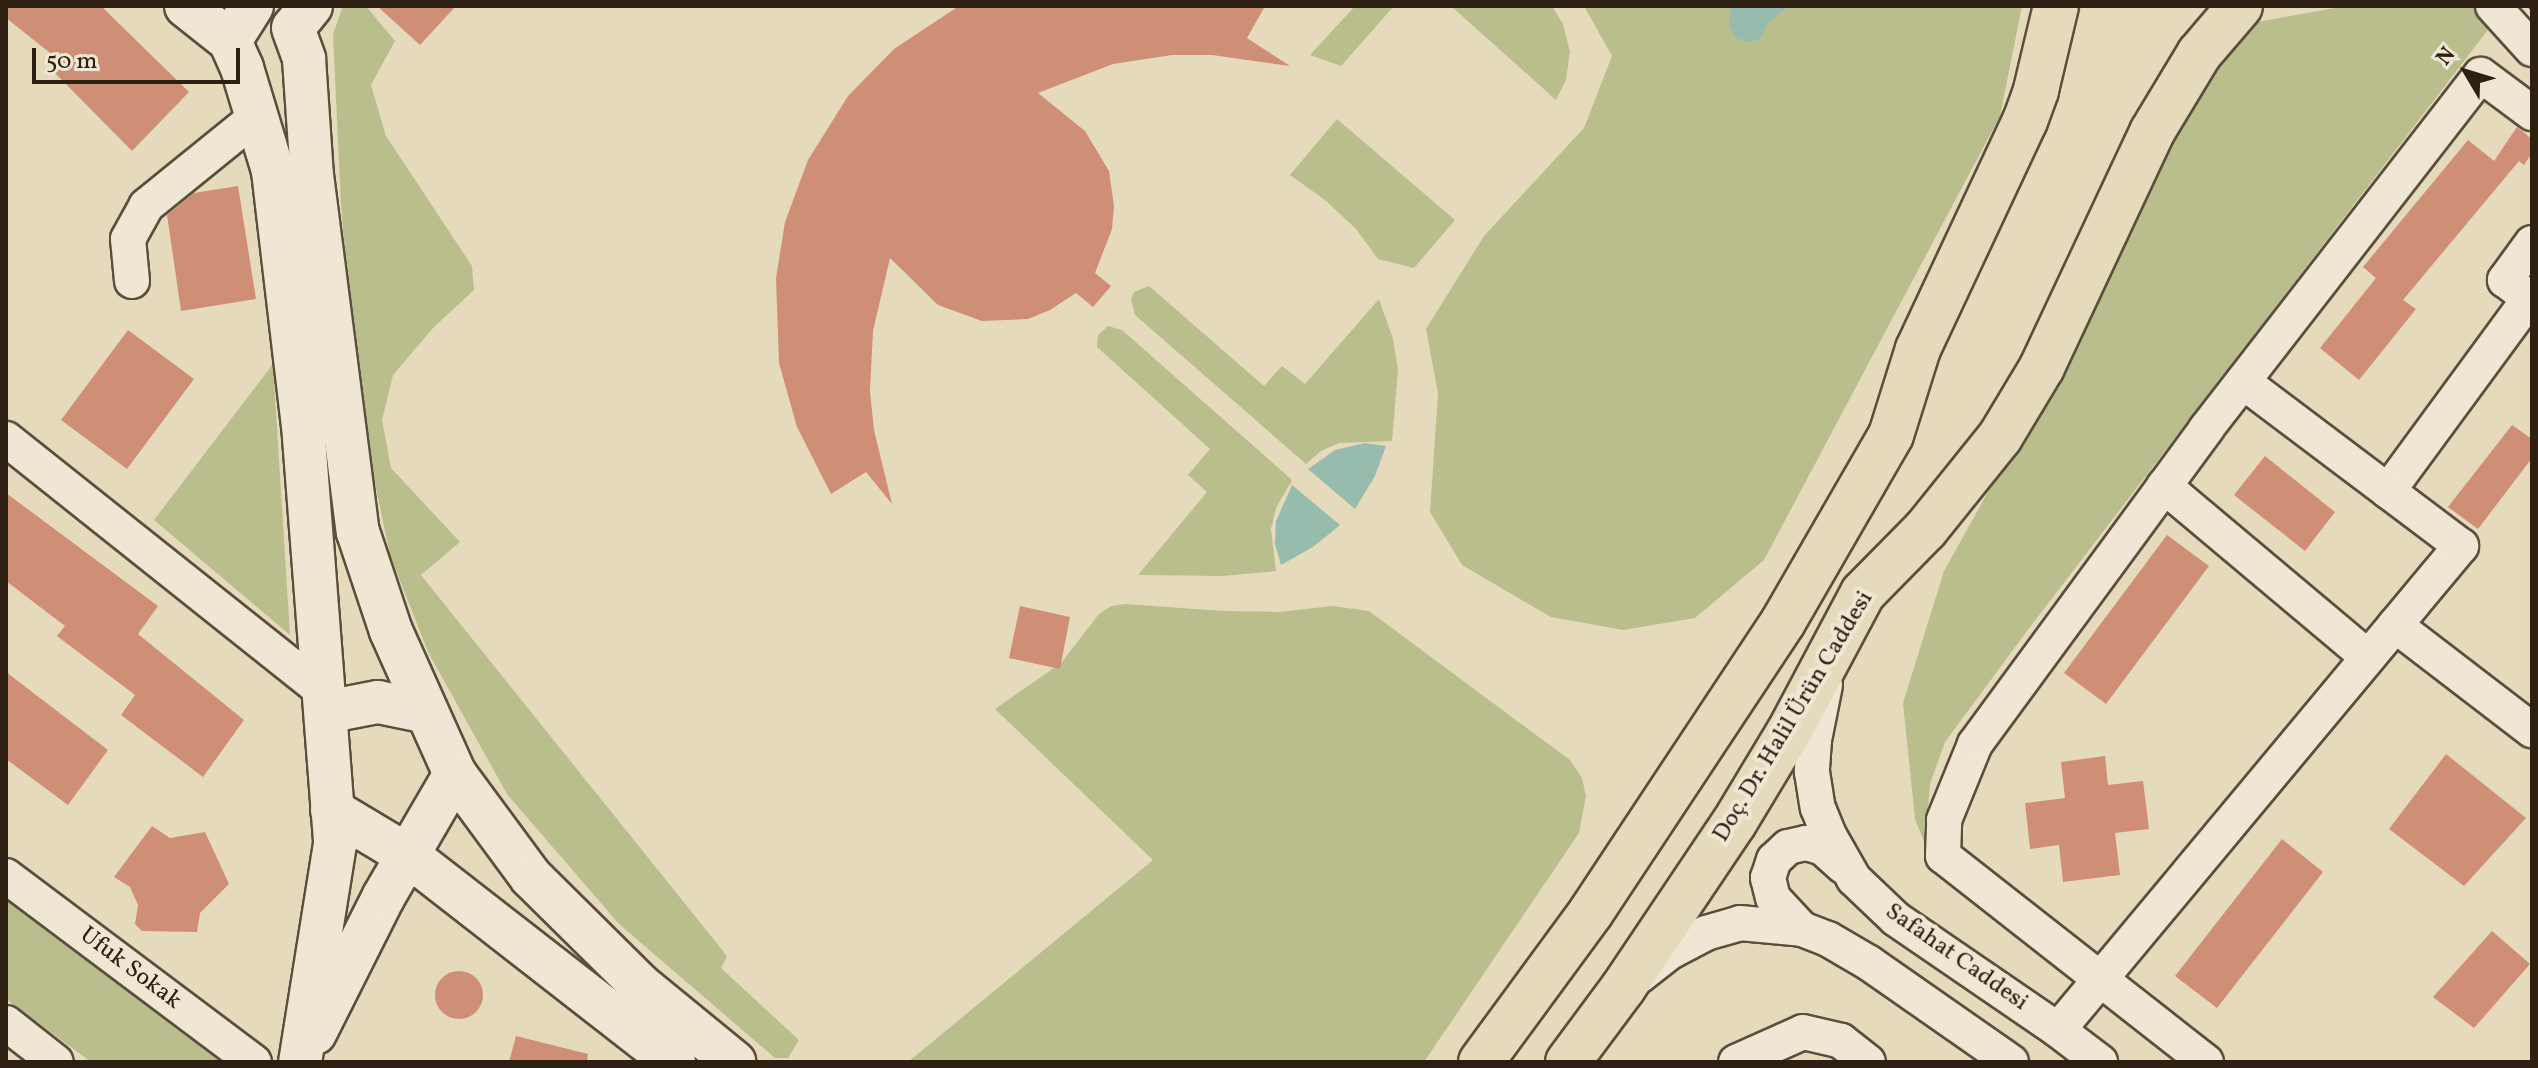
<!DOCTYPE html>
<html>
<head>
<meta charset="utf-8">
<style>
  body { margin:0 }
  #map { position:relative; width:2538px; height:1068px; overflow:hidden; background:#e6dabc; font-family:Vollkorn,serif }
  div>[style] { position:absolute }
  .green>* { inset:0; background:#babe8d }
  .water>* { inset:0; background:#97bbac }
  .building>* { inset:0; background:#cf8f76 }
  .round { border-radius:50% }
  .roads { filter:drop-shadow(2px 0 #5b4e3d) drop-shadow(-2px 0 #5b4e3d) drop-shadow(0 2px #5b4e3d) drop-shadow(0 -2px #5b4e3d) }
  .minor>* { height:34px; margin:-17px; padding:0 17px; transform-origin:17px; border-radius:17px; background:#efe7d3 }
  .tertiary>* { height:42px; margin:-21px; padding:0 21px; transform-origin:21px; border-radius:21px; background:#efe7d3 }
  .primary>* { height:44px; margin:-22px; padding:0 22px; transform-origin:22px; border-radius:22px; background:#e6dabc }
  .tram>* { height:2px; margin:-1px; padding:0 1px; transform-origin:1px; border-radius:1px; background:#2d2013 }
  span { translate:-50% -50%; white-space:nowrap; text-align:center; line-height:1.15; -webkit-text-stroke:8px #efe7d3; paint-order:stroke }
  .street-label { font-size:24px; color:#2d2013 }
  .frame { position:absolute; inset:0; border:8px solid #2d2013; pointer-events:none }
  .north { position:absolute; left:2426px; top:32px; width:80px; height:80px; -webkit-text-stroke:6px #efe7d3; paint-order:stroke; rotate:308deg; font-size:22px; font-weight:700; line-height:32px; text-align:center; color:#2d2013 }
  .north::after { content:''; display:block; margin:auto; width:28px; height:36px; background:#2d2013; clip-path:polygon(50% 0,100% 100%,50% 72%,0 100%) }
  .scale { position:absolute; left:32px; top:48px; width:208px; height:36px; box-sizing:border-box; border:4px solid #2d2013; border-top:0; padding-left:10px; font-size:24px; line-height:28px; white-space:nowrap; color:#2d2013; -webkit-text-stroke:6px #efe7d3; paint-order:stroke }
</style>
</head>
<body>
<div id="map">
  <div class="green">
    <div style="clip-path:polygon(343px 6px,366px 6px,395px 41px,371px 85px,386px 136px,472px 266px,474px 290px,434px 327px,393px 375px,382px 420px,391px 468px,460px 542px,421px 575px,727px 956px,721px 968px,799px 1040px,788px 1058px,775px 1058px,619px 924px,507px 794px,428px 652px,390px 555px,357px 397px,341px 205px,333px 34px)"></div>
    <div style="clip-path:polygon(1355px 6px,1394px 6px,1341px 66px,1310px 55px)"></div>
    <div style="clip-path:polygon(1451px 6px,1552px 6px,1563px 24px,1570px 52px,1566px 80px,1556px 100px)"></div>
    <div style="clip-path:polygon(1584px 6px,2022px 6px,2000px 116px,1764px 560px,1695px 618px,1623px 630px,1551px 617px,1462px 565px,1430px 512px,1438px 393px,1426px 329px,1484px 236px,1584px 128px,1612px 56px)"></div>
    <div style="clip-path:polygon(2346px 6px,2484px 6px,2497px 18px,2027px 631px,1945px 742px,1930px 784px,1925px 844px,1915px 819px,1903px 703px,1944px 571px,2038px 402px,2207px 67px,2252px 23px)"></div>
    <div style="clip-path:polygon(1337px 119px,1455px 220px,1414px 268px,1378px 259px,1356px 229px,1325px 200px,1290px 175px)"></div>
    <div style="clip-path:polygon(1149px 286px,1264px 386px,1282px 366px,1305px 384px,1379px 299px,1393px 339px,1398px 370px,1392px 441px,1339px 443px,1321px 451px,1306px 464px,1135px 315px,1131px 299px,1134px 292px)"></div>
    <div style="clip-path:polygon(1108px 326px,1122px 330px,1292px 480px,1276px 508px,1271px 529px,1276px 571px,1223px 576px,1138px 575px,1207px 492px,1188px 475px,1210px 449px,1097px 347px,1098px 335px)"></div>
    <div style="clip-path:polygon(273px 364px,290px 635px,154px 520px)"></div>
    <div style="clip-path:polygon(1125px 604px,1224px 611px,1280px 612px,1332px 606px,1369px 611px,1570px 760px,1582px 778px,1586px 796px,1579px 833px,1424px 1062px,908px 1062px,1153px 860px,995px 709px,1061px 663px,1099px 614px,1111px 606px)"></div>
    <div style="clip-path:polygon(6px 899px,221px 1059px,221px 1062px,91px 1062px,6px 999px)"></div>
  </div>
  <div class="water">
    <div style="clip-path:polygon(1731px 6px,1789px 6px,1767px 23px,1761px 38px,1750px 42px,1735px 38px,1729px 23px)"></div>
    <div style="clip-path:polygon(1365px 443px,1386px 446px,1375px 476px,1355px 509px,1308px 469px,1335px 450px)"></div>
    <div style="clip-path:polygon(1292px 485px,1340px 525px,1313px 547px,1281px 565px,1275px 544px,1276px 521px)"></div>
  </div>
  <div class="building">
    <div style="clip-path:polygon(6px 6px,101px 6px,189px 92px,132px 151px,51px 69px,59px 60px,6px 18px)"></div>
    <div style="clip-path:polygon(377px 6px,456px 6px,420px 45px)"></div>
    <div style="clip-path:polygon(959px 6px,1265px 6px,1247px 38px,1290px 66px,1212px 55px,1172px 55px,1113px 64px,1038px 93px,1085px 131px,1109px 171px,1114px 206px,1112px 229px,1095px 273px,1111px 286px,1093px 307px,1076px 293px,1050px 310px,1028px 319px,982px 321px,938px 305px,890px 258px,873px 331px,870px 391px,874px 430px,892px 504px,866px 472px,831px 494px,797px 427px,779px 363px,776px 278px,785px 222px,808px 160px,848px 96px,894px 49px)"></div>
    <div style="clip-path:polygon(2517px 127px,2532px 139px,2532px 153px,2524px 165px,2519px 161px,2403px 300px,2416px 309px,2359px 380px,2320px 348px,2376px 278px,2363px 267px,2468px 140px,2494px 161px)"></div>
    <div style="clip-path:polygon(238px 186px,256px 299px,181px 311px,167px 215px,194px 193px)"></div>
    <div style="clip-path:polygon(128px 330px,194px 379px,127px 469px,61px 420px)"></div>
    <div style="clip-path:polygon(2512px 425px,2532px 439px,2532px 458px,2478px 529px,2448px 507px)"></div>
    <div style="clip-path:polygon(2265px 456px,2335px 512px,2305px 551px,2234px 495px)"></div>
    <div style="clip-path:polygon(6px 493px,158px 606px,138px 634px,244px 720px,203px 777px,121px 715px,135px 695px,57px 636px,65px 626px,6px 581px)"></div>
    <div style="clip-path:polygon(2167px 535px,2209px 566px,2106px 704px,2064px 673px)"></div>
    <div style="clip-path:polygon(1020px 606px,1070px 617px,1060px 669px,1009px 658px)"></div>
    <div style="clip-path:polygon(6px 672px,108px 750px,68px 805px,6px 759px)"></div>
    <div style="clip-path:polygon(2446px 754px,2526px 818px,2464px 886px,2389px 829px)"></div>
    <div style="clip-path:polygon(2105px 756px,2108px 785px,2143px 781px,2149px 829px,2115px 833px,2120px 875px,2063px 882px,2059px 845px,2030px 849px,2025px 803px,2065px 798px,2061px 762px)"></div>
    <div style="clip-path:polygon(152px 826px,170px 838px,205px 832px,229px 884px,200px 913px,197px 932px,142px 931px,135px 924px,138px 905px,130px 887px,114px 877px)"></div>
    <div style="clip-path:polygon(2282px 839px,2323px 872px,2217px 1008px,2175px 976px)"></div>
    <div style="clip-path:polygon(2492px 931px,2530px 964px,2474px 1028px,2433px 997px)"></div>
    <div class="round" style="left:435px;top:971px;width:48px;height:48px"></div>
    <div style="clip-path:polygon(516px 1036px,588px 1054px,587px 1062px,509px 1062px)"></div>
  </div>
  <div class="roads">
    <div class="minor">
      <div style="left:2493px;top:6px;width:58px;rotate:47.8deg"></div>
      <div style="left:2532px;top:243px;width:46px;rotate:126.1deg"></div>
      <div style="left:2505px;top:280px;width:34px;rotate:37deg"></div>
      <div style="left:132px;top:281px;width:42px;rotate:-95.4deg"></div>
      <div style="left:128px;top:239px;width:38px;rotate:-61deg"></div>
      <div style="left:146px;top:206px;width:143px;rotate:-39deg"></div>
      <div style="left:6px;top:439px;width:406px;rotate:38.5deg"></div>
      <div style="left:2164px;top:486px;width:266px;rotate:40deg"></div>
      <div style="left:2388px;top:491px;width:240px;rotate:-53.7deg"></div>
      <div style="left:2395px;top:625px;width:173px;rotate:37.5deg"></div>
      <div style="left:1825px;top:685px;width:56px;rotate:101.3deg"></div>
      <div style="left:1814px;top:740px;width:32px;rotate:94deg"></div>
      <div style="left:1812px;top:772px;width:36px;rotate:81deg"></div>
      <div style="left:1818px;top:808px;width:31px;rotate:68deg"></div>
      <div style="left:1830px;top:837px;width:48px;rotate:60.3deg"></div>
      <div style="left:1854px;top:879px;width:58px;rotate:43.6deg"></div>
      <div style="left:1896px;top:919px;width:196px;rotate:34.4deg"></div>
      <div style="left:2058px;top:1030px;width:53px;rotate:37.3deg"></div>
      <div style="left:6px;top:876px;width:310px;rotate:36.9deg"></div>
      <div style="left:1802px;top:929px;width:42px;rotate:-133.1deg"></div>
      <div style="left:1773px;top:898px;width:21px;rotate:-104deg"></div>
      <div style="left:1768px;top:878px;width:19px;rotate:-72deg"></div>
      <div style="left:1774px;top:860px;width:19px;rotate:-43deg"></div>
      <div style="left:1788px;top:847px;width:18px;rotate:-13deg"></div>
      <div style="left:1806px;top:843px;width:18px;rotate:16deg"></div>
      <div style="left:1823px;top:848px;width:27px;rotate:42deg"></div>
      <div style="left:1639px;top:976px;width:39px;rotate:-38deg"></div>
      <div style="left:1670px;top:952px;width:41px;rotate:-27.8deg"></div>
      <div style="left:1706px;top:933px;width:35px;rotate:-16deg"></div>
      <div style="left:1740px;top:923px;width:62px;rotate:5.5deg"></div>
      <div style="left:1802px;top:929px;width:28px;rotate:21deg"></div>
      <div style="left:1828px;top:939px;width:48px;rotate:30.3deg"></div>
      <div style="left:1869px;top:963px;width:173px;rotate:34.9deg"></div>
      <div style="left:6px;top:1023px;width:63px;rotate:38deg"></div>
      <div style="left:2058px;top:1030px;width:630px;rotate:-50.22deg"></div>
      <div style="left:2461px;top:546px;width:273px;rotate:-143deg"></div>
      <div style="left:1736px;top:1062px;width:73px;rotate:-24.1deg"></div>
      <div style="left:1803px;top:1032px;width:39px;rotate:13deg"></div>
      <div style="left:1841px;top:1041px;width:34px;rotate:38deg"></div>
      <div style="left:2206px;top:1062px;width:334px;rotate:-141.9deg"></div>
      <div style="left:1943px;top:856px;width:36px;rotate:-88deg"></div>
      <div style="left:1944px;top:820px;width:82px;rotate:-67.8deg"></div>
      <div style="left:1975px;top:744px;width:391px;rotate:-53.7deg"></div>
      <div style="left:2206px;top:429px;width:448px;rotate:-52.2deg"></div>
      <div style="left:2481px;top:75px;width:64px;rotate:36.7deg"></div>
    </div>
    <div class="tertiary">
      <div style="left:186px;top:6px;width:56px;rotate:38.5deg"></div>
      <div style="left:252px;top:6px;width:41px;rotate:122.2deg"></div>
      <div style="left:230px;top:41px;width:30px;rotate:66deg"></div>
      <div style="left:242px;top:68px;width:108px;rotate:73.2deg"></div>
      <div style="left:273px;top:171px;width:256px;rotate:83.3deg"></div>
      <div style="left:303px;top:425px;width:420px;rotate:85.6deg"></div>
      <div style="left:335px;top:844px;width:221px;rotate:99.1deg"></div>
      <div style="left:311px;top:6px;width:28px;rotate:129deg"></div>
      <div style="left:293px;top:28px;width:33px;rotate:70deg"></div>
      <div style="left:304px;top:59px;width:116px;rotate:86.1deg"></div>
      <div style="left:312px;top:175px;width:360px;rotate:82.7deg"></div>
      <div style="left:358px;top:532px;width:104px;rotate:71.6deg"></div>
      <div style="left:391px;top:631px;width:157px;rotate:65.9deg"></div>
      <div style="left:455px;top:774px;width:128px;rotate:53.6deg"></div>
      <div style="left:531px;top:877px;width:153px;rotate:44.7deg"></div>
      <div style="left:640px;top:985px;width:122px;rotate:39.3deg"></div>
      <div style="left:326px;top:712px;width:53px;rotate:-10.9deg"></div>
      <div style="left:378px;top:702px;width:50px;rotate:11.5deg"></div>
      <div style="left:332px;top:810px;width:90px;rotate:30.9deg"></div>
      <div style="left:409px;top:856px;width:336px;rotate:37.9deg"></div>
      <div style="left:315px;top:1033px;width:153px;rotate:-63.3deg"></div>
      <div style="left:384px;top:896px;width:141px;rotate:-59.8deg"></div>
    </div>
    <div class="primary">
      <div style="left:1481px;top:1062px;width:186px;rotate:-53.7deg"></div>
      <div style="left:1591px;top:912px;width:348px;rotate:-56.5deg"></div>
      <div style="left:1783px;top:622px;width:216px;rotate:-60deg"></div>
      <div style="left:1891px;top:435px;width:90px;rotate:-72.6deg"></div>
      <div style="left:1918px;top:349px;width:252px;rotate:-64.9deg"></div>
      <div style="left:2025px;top:121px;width:33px;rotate:-70deg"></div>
      <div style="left:2036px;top:90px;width:86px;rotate:-76.6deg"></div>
      <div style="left:1568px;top:1062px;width:92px;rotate:-53.4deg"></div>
      <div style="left:1623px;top:988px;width:199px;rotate:-56.1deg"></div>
      <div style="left:1734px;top:823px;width:106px;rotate:-58.9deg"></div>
      <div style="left:1789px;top:732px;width:157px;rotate:-62deg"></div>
      <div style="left:1863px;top:593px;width:90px;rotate:-45.5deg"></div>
      <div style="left:1926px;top:529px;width:118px;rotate:-51.2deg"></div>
      <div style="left:2000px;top:437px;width:82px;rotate:-59deg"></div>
      <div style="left:2042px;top:367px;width:259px;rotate:-64.9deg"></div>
      <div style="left:2152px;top:132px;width:91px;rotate:-58.9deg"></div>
      <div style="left:2199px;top:54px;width:63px;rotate:-49.5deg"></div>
    </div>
  </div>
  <div class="tram">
    <div style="left:2528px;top:6px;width:6px;rotate:45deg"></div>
  </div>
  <div class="street-label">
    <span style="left:1794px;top:717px;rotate:-59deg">Doç. Dr. Halil Ürün Caddesi</span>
    <span style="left:1956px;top:958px;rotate:35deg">Safahat Caddesi</span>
    <span style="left:130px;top:969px;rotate:37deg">Ufuk Sokak</span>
  </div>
  <div class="frame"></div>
  <div class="north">N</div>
  <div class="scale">50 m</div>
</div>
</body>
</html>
